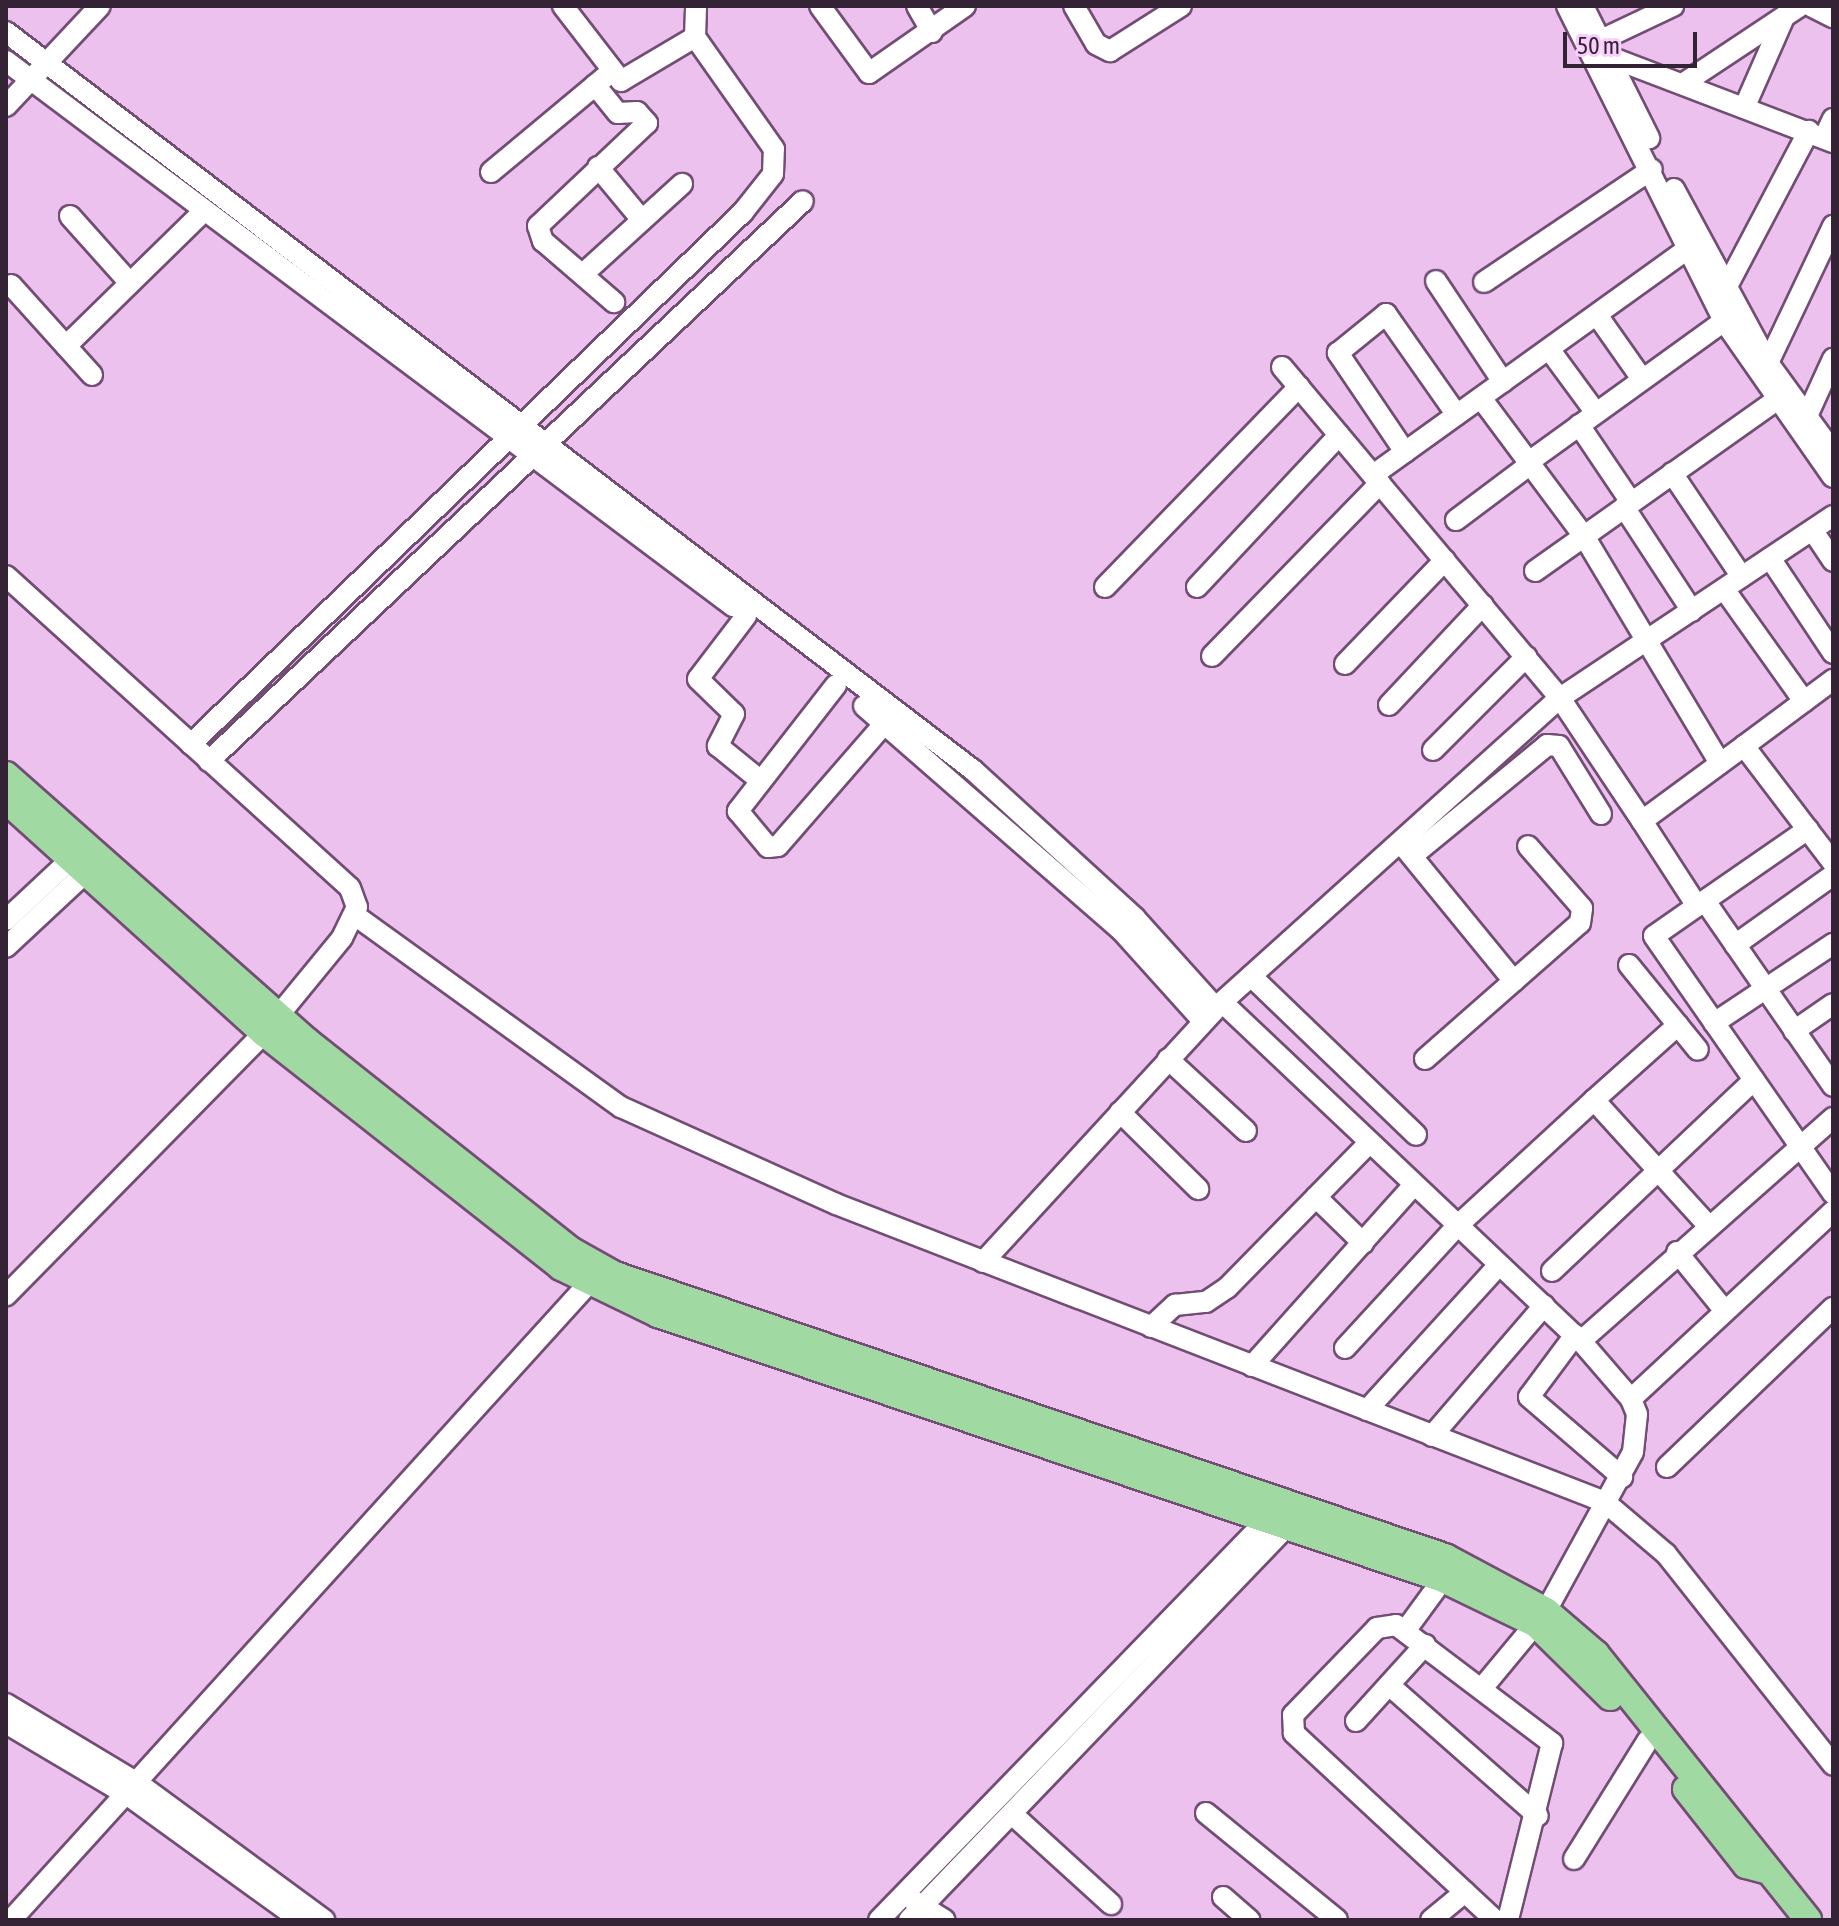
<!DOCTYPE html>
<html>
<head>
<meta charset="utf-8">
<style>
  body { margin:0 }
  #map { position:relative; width:1839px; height:1926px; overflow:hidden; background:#ecc1ee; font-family:"Asap Condensed",sans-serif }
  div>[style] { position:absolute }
  .roads { filter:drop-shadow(2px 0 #724d74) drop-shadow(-2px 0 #724d74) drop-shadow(0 2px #724d74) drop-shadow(0 -2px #724d74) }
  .minor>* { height:20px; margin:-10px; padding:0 10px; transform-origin:10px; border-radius:10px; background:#fff }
  .major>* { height:26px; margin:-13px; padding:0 13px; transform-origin:13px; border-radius:13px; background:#a0d9a2 }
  span { translate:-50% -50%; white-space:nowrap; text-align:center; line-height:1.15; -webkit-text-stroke:6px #f9cefc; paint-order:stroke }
  .frame { position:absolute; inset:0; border:8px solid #332334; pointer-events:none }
  .scale { position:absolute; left:1563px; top:32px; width:134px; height:36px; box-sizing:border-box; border:4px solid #332334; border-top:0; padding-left:10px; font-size:24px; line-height:28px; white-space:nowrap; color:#332334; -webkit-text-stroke:6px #f9cefc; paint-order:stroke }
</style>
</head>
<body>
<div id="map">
  <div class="roads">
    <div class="minor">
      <div style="left:820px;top:6px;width:83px;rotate:53.8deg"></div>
      <div style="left:869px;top:73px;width:117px;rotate:-34.9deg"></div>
      <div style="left:917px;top:6px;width:30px;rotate:60deg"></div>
      <div style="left:1074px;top:6px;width:44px;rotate:59.9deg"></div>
      <div style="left:1096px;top:44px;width:16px;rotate:27deg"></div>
      <div style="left:1110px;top:51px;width:84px;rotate:-32.4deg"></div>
      <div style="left:1567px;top:6px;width:352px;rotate:63.5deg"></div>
      <div style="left:1724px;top:321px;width:190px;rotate:55.1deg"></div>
      <div style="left:1583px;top:6px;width:148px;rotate:63.4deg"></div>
      <div style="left:1811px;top:6px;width:25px;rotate:27deg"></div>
      <div style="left:6px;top:32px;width:1216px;rotate:37.35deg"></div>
      <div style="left:973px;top:770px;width:219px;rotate:42.4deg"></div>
      <div style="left:1135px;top:918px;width:121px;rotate:48deg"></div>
      <div style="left:695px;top:37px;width:31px;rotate:-88deg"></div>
      <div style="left:1601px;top:40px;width:80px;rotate:-25.3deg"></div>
      <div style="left:1610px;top:57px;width:239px;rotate:20.9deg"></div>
      <div style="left:6px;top:61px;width:909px;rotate:36.86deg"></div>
      <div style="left:1684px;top:83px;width:139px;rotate:-33.6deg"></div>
      <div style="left:595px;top:85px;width:36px;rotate:51deg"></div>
      <div style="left:618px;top:113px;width:19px;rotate:-3deg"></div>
      <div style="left:637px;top:112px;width:15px;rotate:48deg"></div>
      <div style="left:647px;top:123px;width:150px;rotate:136.6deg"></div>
      <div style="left:538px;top:226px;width:16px;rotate:72deg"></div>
      <div style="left:543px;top:241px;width:94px;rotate:40.7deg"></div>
      <div style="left:6px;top:106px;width:137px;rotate:-46.8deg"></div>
      <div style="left:1745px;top:106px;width:97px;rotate:-66.3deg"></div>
      <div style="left:1824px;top:138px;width:21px;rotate:-65deg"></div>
      <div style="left:598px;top:167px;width:69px;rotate:50.3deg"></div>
      <div style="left:491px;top:172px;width:148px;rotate:-39.8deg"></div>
      <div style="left:1674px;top:189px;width:198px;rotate:61.6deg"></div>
      <div style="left:1768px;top:363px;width:110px;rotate:53.9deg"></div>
      <div style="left:70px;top:216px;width:90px;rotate:48.2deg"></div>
      <div style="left:583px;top:274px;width:134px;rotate:-42.3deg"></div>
      <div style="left:1436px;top:281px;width:121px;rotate:56.4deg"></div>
      <div style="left:1484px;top:282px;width:202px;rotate:-33.9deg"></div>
      <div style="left:11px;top:285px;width:121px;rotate:48deg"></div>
      <div style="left:1725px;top:290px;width:180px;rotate:-62.2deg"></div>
      <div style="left:1597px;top:315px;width:78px;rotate:54.9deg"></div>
      <div style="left:66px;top:346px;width:190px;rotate:-44.4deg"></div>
      <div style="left:1549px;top:349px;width:79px;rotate:53.7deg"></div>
      <div style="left:1768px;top:363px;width:152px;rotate:-64.6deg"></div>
      <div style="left:1282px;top:367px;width:432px;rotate:50deg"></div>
      <div style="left:1560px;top:698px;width:148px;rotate:56.3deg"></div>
      <div style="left:1642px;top:821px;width:127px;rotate:-36.3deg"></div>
      <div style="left:1744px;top:746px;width:147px;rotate:52.7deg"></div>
      <div style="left:1481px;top:398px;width:172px;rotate:53.3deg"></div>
      <div style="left:1584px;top:536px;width:265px;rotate:59.1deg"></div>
      <div style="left:1807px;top:416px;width:63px;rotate:-65.5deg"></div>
      <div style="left:1579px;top:425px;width:93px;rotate:56deg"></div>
      <div style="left:1405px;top:452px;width:120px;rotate:-124.1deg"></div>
      <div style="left:1338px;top:353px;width:62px;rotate:-39.1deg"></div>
      <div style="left:1386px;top:314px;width:123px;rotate:54.9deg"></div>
      <div style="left:1530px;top:461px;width:239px;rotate:-35.8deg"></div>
      <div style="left:1672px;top:473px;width:125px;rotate:56.1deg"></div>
      <div style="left:1373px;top:475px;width:387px;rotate:-35.7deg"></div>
      <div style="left:1624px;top:507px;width:124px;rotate:56.8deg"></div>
      <div style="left:1456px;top:520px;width:95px;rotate:-36.9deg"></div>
      <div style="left:1813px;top:531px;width:36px;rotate:56deg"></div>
      <div style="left:1770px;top:558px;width:114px;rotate:56.4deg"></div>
      <div style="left:1535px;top:571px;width:308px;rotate:-35.3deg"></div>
      <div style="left:6px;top:576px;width:464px;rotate:42.2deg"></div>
      <div style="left:350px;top:888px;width:20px;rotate:70deg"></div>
      <div style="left:357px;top:907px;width:34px;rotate:116deg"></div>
      <div style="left:342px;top:938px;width:123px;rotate:129.4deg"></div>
      <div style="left:264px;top:1033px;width:368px;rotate:134.5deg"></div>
      <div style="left:1105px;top:587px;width:279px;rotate:-45.9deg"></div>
      <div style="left:1197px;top:587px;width:208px;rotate:-46.9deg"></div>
      <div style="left:1724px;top:589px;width:138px;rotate:54.5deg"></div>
      <div style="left:746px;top:616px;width:79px;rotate:127.3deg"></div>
      <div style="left:698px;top:679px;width:50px;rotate:44.2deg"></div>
      <div style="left:734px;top:714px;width:36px;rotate:117deg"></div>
      <div style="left:718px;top:746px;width:55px;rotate:39.1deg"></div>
      <div style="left:1212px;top:656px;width:241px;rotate:-45.8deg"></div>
      <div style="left:1345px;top:664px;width:144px;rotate:-46.1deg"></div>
      <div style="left:836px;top:685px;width:160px;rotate:127.9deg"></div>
      <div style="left:738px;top:811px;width:47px;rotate:50.2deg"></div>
      <div style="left:768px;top:847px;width:10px;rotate:-6deg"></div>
      <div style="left:778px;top:846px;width:163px;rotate:-49deg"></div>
      <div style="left:1389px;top:705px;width:137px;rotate:-46.8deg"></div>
      <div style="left:864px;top:706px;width:341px;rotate:41.1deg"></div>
      <div style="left:1121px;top:930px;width:122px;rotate:48deg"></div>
      <div style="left:191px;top:744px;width:767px;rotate:-43.94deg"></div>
      <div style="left:743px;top:212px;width:48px;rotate:-51.7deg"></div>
      <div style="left:773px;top:174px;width:25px;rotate:-88deg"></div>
      <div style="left:774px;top:149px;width:137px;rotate:-125.2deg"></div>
      <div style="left:695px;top:37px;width:86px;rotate:149.3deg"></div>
      <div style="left:621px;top:81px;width:95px;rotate:-127.7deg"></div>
      <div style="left:1744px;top:746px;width:111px;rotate:-36.6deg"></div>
      <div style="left:1433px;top:750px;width:132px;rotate:-45deg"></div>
      <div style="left:209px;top:761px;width:816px;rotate:-43.31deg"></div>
      <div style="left:1642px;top:821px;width:101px;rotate:57.1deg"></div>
      <div style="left:1697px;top:906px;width:52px;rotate:145.1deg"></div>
      <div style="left:1654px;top:936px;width:314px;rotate:55.2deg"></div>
      <div style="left:1405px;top:848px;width:172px;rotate:50.7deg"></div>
      <div style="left:1412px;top:856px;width:175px;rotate:-39.4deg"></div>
      <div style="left:1547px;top:745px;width:12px;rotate:5deg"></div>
      <div style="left:1559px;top:746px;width:80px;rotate:58.3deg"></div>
      <div style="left:1705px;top:901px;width:225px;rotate:55.3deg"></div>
      <div style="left:1697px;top:906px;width:135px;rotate:-34.7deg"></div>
      <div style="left:356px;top:916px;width:327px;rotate:35.8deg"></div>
      <div style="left:621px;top:1107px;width:236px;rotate:24.3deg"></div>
      <div style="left:836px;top:1204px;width:825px;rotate:21.18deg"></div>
      <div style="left:1605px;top:1502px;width:80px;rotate:40.4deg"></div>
      <div style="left:1666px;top:1554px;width:269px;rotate:51.6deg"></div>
      <div style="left:6px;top:920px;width:104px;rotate:-43.1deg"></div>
      <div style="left:1735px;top:945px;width:120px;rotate:-35.5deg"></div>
      <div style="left:6px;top:947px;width:122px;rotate:-43deg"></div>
      <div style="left:1629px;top:965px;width:109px;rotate:50.9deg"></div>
      <div style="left:1251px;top:976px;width:229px;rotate:43.9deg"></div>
      <div style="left:1222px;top:1002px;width:494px;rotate:43.4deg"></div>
      <div style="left:1581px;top:1341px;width:337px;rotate:-41.5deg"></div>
      <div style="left:1714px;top:1023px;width:143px;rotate:-33.6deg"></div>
      <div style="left:1678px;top:1025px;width:113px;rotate:138.2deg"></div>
      <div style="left:1594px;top:1100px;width:168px;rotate:47.7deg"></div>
      <div style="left:1794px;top:1031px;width:47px;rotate:-34.7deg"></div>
      <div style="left:1168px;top:1059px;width:106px;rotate:42.7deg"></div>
      <div style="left:1425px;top:1059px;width:206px;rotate:-41.3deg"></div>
      <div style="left:1580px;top:923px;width:15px;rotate:-82deg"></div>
      <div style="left:1582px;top:908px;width:82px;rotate:-131.1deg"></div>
      <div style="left:1120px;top:1112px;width:110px;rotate:44.6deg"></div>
      <div style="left:1316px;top:1197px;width:66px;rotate:44.4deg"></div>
      <div style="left:1677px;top:1252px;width:76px;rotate:50.9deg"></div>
      <div style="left:983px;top:1262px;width:353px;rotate:-47.4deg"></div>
      <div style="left:1222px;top:1002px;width:455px;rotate:-42deg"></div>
      <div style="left:1560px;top:698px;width:328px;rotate:-33.7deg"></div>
      <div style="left:1552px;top:1271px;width:278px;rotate:-43.4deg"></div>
      <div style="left:1151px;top:1327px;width:33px;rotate:-43deg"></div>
      <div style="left:1175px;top:1305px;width:31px;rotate:-6deg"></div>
      <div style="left:1206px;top:1302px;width:25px;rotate:-34deg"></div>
      <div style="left:1227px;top:1288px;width:203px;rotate:-45.6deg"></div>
      <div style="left:1575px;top:1335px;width:77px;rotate:126.6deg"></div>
      <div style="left:1529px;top:1397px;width:123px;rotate:40.7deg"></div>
      <div style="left:1345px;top:1348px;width:166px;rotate:-47.4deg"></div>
      <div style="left:1457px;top:1226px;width:186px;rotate:-42.6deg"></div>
      <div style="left:1252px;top:1366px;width:243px;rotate:-48.2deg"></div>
      <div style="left:1631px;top:1399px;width:276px;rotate:-42.9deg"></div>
      <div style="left:1367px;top:1410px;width:196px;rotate:-47.7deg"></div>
      <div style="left:1432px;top:1436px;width:172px;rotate:-49.3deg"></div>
      <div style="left:1667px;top:1467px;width:230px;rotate:-43.8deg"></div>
      <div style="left:1405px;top:1631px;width:64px;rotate:-53.8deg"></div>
      <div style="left:1389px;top:1685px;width:198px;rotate:41.3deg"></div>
      <div style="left:1483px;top:1687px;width:99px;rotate:-50.3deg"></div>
      <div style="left:1546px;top:1611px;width:181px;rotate:-61.3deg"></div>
      <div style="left:1633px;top:1452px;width:38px;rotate:-84deg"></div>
      <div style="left:1637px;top:1414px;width:16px;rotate:-112deg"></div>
      <div style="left:1631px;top:1399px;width:77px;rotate:-130.8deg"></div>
      <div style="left:6px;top:1704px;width:155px;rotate:31deg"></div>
      <div style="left:139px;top:1784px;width:230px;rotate:36.3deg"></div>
      <div style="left:1356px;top:1721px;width:103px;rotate:-47.8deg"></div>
      <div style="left:6px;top:1723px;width:143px;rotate:30.7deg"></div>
      <div style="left:129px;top:1796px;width:211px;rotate:35.9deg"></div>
      <div style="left:1206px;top:1813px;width:169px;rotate:39.2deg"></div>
      <div style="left:1012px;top:1814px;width:134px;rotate:42.3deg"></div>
      <div style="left:1574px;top:1859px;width:140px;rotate:-58.1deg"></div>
      <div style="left:1223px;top:1897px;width:35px;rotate:41deg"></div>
      <div style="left:914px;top:1901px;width:36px;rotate:32deg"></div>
      <div style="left:11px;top:1920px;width:860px;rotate:-47.78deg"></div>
      <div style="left:879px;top:1920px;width:554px;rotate:-45.88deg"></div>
      <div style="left:909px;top:1920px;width:545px;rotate:-46.19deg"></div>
      <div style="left:1431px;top:1920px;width:44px;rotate:-39.5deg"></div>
      <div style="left:1495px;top:1920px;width:275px;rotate:-137.1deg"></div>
      <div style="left:1294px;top:1733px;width:18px;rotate:-93deg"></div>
      <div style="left:1293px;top:1715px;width:121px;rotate:-46deg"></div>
      <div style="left:1377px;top:1628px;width:19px;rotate:-9deg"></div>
      <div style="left:1396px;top:1625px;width:196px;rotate:37.1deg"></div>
      <div style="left:1552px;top:1743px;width:182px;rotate:104deg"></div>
    </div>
    <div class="major">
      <div style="left:6px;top:775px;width:403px;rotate:41.5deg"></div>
      <div style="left:308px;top:1042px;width:337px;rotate:38.4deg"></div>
      <div style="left:572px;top:1251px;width:49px;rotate:29.2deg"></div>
      <div style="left:615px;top:1275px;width:877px;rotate:18.77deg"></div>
      <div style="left:1445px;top:1557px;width:115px;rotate:28.1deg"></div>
      <div style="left:1546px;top:1611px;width:66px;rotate:40.7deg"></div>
      <div style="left:1596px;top:1654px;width:340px;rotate:51.4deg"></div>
      <div style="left:6px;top:800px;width:348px;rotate:42.1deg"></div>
      <div style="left:264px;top:1033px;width:378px;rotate:38.2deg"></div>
      <div style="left:561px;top:1267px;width:108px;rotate:25.9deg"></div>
      <div style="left:658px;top:1314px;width:829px;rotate:18.65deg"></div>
      <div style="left:1443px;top:1579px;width:103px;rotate:25.8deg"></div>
      <div style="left:1536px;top:1624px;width:104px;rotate:44.6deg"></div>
      <div style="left:1686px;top:1789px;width:97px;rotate:51.7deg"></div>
      <div style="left:1746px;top:1865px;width:24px;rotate:15deg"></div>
    </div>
  </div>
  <div class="frame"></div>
  <div class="scale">50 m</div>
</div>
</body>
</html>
